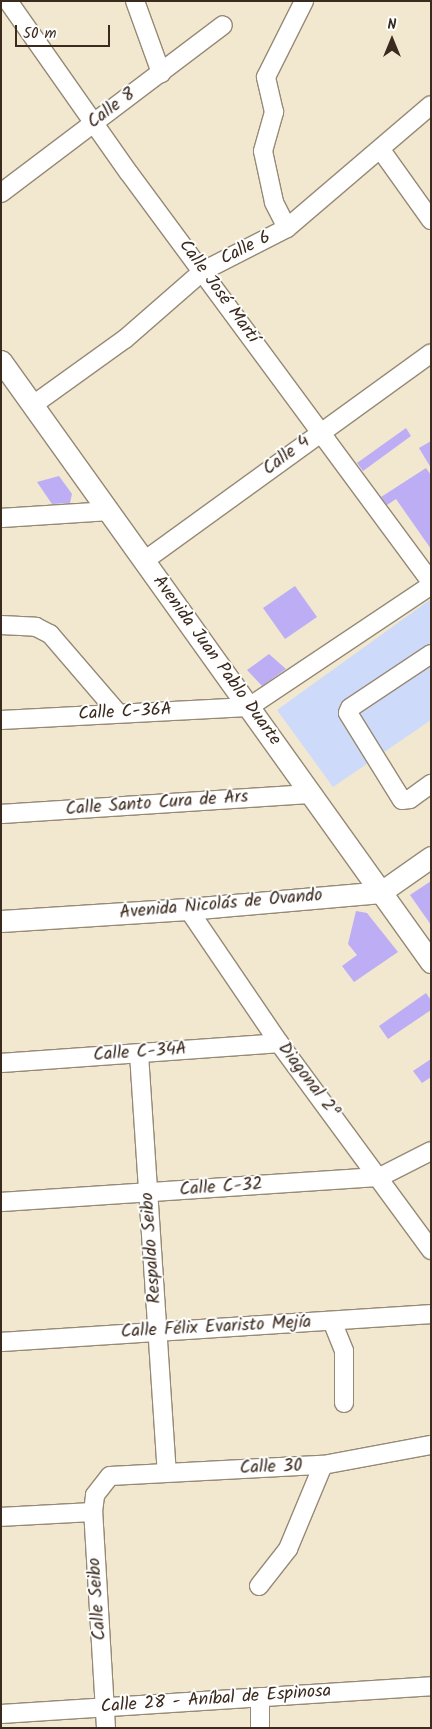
<!DOCTYPE html>
<html>
<head>
<meta charset="utf-8">
<style>
  body { margin:0 }
  #map { position:relative; width:432px; height:1729px; overflow:hidden; background:#f1e8cf; font-family:Kalam,sans-serif }
  div>[style] { position:absolute }
  .built>* { inset:0; background:#cedafa }
  .building>* { inset:0; background:#bdadf4 }
  .roads { filter:drop-shadow(1px 0 #968976) drop-shadow(-1px 0 #968976) drop-shadow(0 1px #968976) drop-shadow(0 -1px #968976) }
  .minor>* { height:18px; margin:-9px; padding:0 9px; transform-origin:9px; border-radius:9px; background:#fff }
  .major>* { height:21px; margin:-10.5px; padding:0 10.5px; transform-origin:10.5px; border-radius:10.5px; background:#fff }
  span { translate:-50% -50%; white-space:nowrap; text-align:center; line-height:1.15; -webkit-text-stroke:4px #fff; paint-order:stroke }
  .street-label { font-size:18px; color:#3b2a1e }
  .frame { position:absolute; inset:0; border:2px solid #3b2a1e; pointer-events:none }
  .north { position:absolute; left:367px; top:15px; width:50px; height:50px; -webkit-text-stroke:4px #fff; paint-order:stroke; rotate:0deg; font-size:14px; font-weight:700; line-height:20px; text-align:center; color:#3b2a1e }
  .north::after { content:''; display:block; margin:auto; width:18px; height:22px; background:#3b2a1e; clip-path:polygon(50% 0,100% 100%,50% 72%,0 100%) }
  .scale { position:absolute; left:15px; top:25px; width:95px; height:22px; box-sizing:border-box; border:2px solid #3b2a1e; border-top:0; padding-left:6px; font-size:15px; line-height:18px; white-space:nowrap; color:#3b2a1e; -webkit-text-stroke:4px #fff; paint-order:stroke }
</style>
</head>
<body>
<div id="map">
  <div class="built">
    <div style="clip-path:polygon(431px 599px,431px 720px,333px 787px,277px 710px)"></div>
  </div>
  <div class="building">
    <div style="clip-path:polygon(406px 428px,411px 436px,363px 471px,357px 463px)"></div>
    <div style="clip-path:polygon(431px 441px,431px 468px,419px 448px)"></div>
    <div style="clip-path:polygon(426px 468px,431px 475px,431px 549px,396px 499px,387px 505px,381px 497px)"></div>
    <div style="clip-path:polygon(59px 476px,72px 494px,70px 503px,52px 504px,37px 482px)"></div>
    <div style="clip-path:polygon(295px 586px,317px 617px,285px 639px,263px 608px)"></div>
    <div style="clip-path:polygon(269px 654px,286px 669px,262px 686px,247px 670px)"></div>
    <div style="clip-path:polygon(431px 881px,431px 925px,410px 895px)"></div>
    <div style="clip-path:polygon(356px 911px,367px 913px,398px 952px,354px 982px,342px 966px,357px 955px,348px 944px)"></div>
    <div style="clip-path:polygon(426px 993px,431px 1000px,431px 1010px,388px 1039px,379px 1026px)"></div>
    <div style="clip-path:polygon(431px 1059px,431px 1077px,422px 1083px,413px 1071px)"></div>
  </div>
  <div class="roads">
    <div class="minor">
      <div style="left:8px;top:1px;width:210px;rotate:54.9deg"></div>
      <div style="left:129px;top:173px;width:508px;rotate:53.56deg"></div>
      <div style="left:135px;top:1px;width:77px;rotate:70.1deg"></div>
      <div style="left:381px;top:150px;width:86px;rotate:54.5deg"></div>
      <div style="left:1px;top:193px;width:278px;rotate:-37.1deg"></div>
      <div style="left:287px;top:228px;width:29px;rotate:-117deg"></div>
      <div style="left:274px;top:202px;width:52px;rotate:-102.2deg"></div>
      <div style="left:263px;top:151px;width:41px;rotate:-74.2deg"></div>
      <div style="left:274px;top:112px;width:36px;rotate:-103deg"></div>
      <div style="left:266px;top:77px;width:85px;rotate:-63.4deg"></div>
      <div style="left:33px;top:405px;width:113px;rotate:-35.7deg"></div>
      <div style="left:125px;top:339px;width:103px;rotate:-41.1deg"></div>
      <div style="left:203px;top:271px;width:94px;rotate:-27.1deg"></div>
      <div style="left:287px;top:228px;width:189px;rotate:-40.5deg"></div>
      <div style="left:1px;top:518px;width:108px;rotate:-3.7deg"></div>
      <div style="left:144px;top:561px;width:354px;rotate:-35.9deg"></div>
      <div style="left:1px;top:625px;width:35px;rotate:3deg"></div>
      <div style="left:36px;top:627px;width:16px;rotate:27deg"></div>
      <div style="left:50px;top:634px;width:104px;rotate:49.3deg"></div>
      <div style="left:431px;top:654px;width:97px;rotate:146.3deg"></div>
      <div style="left:350px;top:708px;width:5px;rotate:112deg"></div>
      <div style="left:348px;top:713px;width:102px;rotate:58.2deg"></div>
      <div style="left:402px;top:800px;width:8px;rotate:-7deg"></div>
      <div style="left:410px;top:799px;width:26px;rotate:-36deg"></div>
      <div style="left:1px;top:720px;width:248px;rotate:-3deg"></div>
      <div style="left:249px;top:707px;width:219px;rotate:-33.8deg"></div>
      <div style="left:1px;top:814px;width:312px;rotate:-3.7deg"></div>
      <div style="left:188px;top:909px;width:162px;rotate:55.8deg"></div>
      <div style="left:279px;top:1043px;width:257px;rotate:53.7deg"></div>
      <div style="left:139px;top:1054px;width:419px;rotate:86.2deg"></div>
      <div style="left:1px;top:1063px;width:279px;rotate:-4.1deg"></div>
      <div style="left:1px;top:1202px;width:380px;rotate:-3.8deg"></div>
      <div style="left:380px;top:1177px;width:57px;rotate:-27deg"></div>
      <div style="left:332px;top:1321px;width:32px;rotate:68deg"></div>
      <div style="left:344px;top:1351px;width:52px;rotate:90deg"></div>
      <div style="left:1px;top:1342px;width:431px;rotate:-3.7deg"></div>
      <div style="left:1px;top:1517px;width:92px;rotate:-3.1deg"></div>
      <div style="left:259px;top:1586px;width:47px;rotate:-51.9deg"></div>
      <div style="left:288px;top:1549px;width:91px;rotate:-67.4deg"></div>
      <div style="left:260px;top:1697px;width:31px;rotate:90deg"></div>
      <div style="left:1px;top:1714px;width:431px;rotate:-3.7deg"></div>
      <div style="left:106px;top:1728px;width:216px;rotate:-93.4deg"></div>
      <div style="left:93px;top:1512px;width:17px;rotate:-83deg"></div>
      <div style="left:95px;top:1495px;width:24px;rotate:-52deg"></div>
      <div style="left:110px;top:1476px;width:213px;rotate:-3deg"></div>
      <div style="left:323px;top:1465px;width:110px;rotate:-10.5deg"></div>
    </div>
    <div class="major">
      <div style="left:1px;top:361px;width:739px;rotate:54.42deg"></div>
      <div style="left:1px;top:921px;width:187px;rotate:-3.7deg"></div>
      <div style="left:188px;top:909px;width:194px;rotate:-5deg"></div>
      <div style="left:381px;top:892px;width:61px;rotate:-35deg"></div>
    </div>
  </div>
  <div class="street-label">
    <span style="left:112px;top:109px;rotate:-37deg">Calle 8</span>
    <span style="left:246px;top:249px;rotate:-27deg">Calle 6</span>
    <span style="left:218px;top:292px;rotate:54deg">Calle José Martí</span>
    <span style="left:287px;top:456px;rotate:-37deg">Calle 4</span>
    <span style="left:216px;top:661px;rotate:54deg">Avenida Juan Pablo Duarte</span>
    <span style="left:125px;top:713px;rotate:-3deg">Calle C-36A</span>
    <span style="left:157px;top:804px;rotate:-4deg">Calle Santo Cura de Ars</span>
    <span style="left:221px;top:905px;rotate:-5deg">Avenida Nicolás de Ovando</span>
    <span style="left:140px;top:1053px;rotate:-4deg">Calle C-34A</span>
    <span style="left:308px;top:1081px;rotate:53deg">Diagonal 2ª</span>
    <span style="left:221px;top:1188px;rotate:-4deg">Calle C-32</span>
    <span style="left:152px;top:1248px;rotate:-94deg">Respaldo Seibo</span>
    <span style="left:216px;top:1328px;rotate:-3deg">Calle Félix Evaristo Mejía</span>
    <span style="left:271px;top:1468px;rotate:-2deg">Calle 30</span>
    <span style="left:98px;top:1599px;rotate:-94deg">Calle Seibo</span>
    <span style="left:216px;top:1700px;rotate:-4deg">Calle 28 - Aníbal de Espinosa</span>
  </div>
  <div class="frame"></div>
  <div class="north">N</div>
  <div class="scale">50 m</div>
</div>
</body>
</html>
